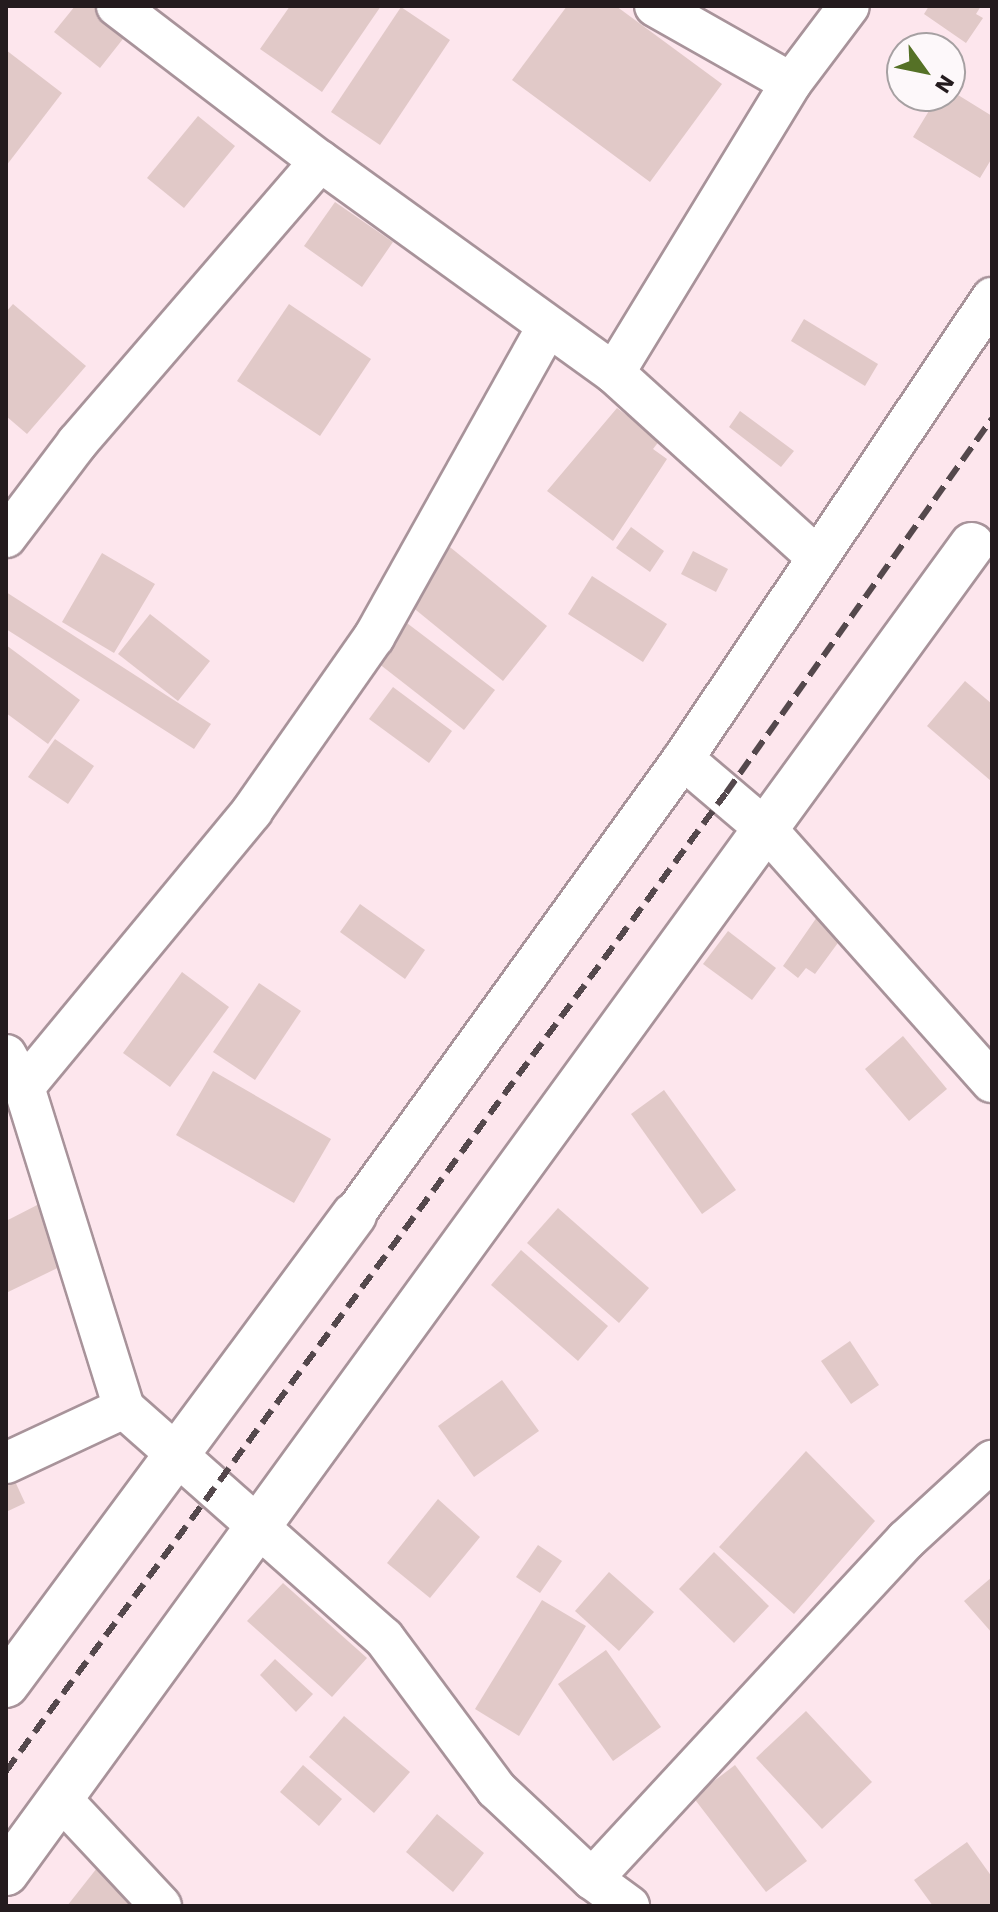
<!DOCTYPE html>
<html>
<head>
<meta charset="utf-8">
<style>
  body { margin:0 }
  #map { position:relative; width:998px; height:1912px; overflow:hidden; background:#fde6ed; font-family:"Work Sans",sans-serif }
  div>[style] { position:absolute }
  .building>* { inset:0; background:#e1c9c8 }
  .roads { filter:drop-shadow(2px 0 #a8939a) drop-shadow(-2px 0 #a8939a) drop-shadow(0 2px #a8939a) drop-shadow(0 -2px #a8939a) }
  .minor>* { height:40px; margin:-20px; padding:0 20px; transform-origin:20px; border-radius:20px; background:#fff }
  .secondary>* { height:44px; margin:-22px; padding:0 22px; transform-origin:22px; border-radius:22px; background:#fff }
  .rail>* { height:6px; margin-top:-3px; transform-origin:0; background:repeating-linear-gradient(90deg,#54484c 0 16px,transparent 0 24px) }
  span { translate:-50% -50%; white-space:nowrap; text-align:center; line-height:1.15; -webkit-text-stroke:6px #fdf8fa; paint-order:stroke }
  .frame { position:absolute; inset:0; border:8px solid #241b1e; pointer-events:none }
  .north { position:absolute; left:886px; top:32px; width:80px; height:80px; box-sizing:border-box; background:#fdf8fa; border:2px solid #a6a0a2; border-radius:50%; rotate:123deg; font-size:22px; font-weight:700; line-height:32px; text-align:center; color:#241b1e }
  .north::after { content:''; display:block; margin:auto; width:28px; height:36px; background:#557126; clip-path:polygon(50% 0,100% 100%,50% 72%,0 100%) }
</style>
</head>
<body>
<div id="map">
  <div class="building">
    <div style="clip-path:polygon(75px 6px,100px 6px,130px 30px,100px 68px,54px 32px)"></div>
    <div style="clip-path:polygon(290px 6px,381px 6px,322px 92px,260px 49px)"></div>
    <div style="clip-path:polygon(567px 6px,616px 6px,722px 84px,650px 182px,512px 80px)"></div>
    <div style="clip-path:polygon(929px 6px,981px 6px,976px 14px,983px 18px,966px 43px,924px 14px)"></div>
    <div style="clip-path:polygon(401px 7px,450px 40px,380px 145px,331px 112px)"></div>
    <div style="clip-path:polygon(6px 50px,62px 93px,6px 166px)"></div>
    <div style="clip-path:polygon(950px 90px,992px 116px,992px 158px,980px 178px,913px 137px,938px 96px,950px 96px)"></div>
    <div style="clip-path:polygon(198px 116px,235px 146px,184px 208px,147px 178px)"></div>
    <div style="clip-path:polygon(335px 202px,393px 242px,362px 287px,304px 246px)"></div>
    <div style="clip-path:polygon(13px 304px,86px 366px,27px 434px,6px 416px,6px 312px)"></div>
    <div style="clip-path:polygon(289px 304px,371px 359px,320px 436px,237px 381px)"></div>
    <div style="clip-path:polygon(804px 319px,878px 364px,865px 386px,791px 341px)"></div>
    <div style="clip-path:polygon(617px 408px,660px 440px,653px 449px,667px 459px,613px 541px,547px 491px)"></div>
    <div style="clip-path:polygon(740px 411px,794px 451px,781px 467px,729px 427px)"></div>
    <div style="clip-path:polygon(631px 527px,664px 551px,650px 572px,616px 548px)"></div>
    <div style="clip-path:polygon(445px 543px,547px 626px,503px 681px,400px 597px)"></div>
    <div style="clip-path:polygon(693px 551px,728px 569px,716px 592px,681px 574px)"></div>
    <div style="clip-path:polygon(102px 553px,155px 584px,114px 653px,62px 622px)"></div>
    <div style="clip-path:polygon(592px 576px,667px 624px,643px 662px,568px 614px)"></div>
    <div style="clip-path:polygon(6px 592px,211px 724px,194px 749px,6px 629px)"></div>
    <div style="clip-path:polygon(150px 614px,210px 661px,178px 701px,118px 654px)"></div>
    <div style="clip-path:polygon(399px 617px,495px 690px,464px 730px,369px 656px)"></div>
    <div style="clip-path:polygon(6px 645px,80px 700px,48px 744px,6px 713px)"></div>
    <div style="clip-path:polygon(965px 681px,992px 704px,991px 781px,927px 726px)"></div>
    <div style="clip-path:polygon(393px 687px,452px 731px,429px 763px,369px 719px)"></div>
    <div style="clip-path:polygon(55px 739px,94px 766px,68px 804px,28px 777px)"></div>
    <div style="clip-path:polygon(360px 904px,425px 950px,405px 979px,340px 932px)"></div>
    <div style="clip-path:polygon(817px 917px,843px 936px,815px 974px,806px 968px,798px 978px,783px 966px)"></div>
    <div style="clip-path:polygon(728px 931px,776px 968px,752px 1000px,703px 964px)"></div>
    <div style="clip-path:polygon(182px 972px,229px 1007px,170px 1087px,123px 1053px)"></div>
    <div style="clip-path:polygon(259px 983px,301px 1011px,255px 1080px,213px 1052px)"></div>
    <div style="clip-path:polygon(903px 1036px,947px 1089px,909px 1121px,865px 1069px)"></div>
    <div style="clip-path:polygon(213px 1071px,331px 1139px,294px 1203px,176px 1135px)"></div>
    <div style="clip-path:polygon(664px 1090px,736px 1190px,702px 1214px,631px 1114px)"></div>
    <div style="clip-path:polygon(45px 1201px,74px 1260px,6px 1293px,6px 1221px)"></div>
    <div style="clip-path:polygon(558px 1208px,649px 1288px,619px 1323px,527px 1243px)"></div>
    <div style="clip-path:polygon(521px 1250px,608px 1326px,578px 1361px,491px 1285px)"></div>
    <div style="clip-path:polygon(850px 1341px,879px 1385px,851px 1404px,821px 1361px)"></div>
    <div style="clip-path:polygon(502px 1380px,539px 1431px,474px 1477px,438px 1426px)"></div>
    <div style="clip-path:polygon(806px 1451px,875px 1521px,794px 1614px,719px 1547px)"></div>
    <div style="clip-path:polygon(13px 1477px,25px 1503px,6px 1512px,6px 1480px)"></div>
    <div style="clip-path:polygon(438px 1499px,480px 1537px,430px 1598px,387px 1563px)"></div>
    <div style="clip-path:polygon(538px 1545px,562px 1561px,540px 1593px,516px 1577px)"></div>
    <div style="clip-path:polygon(714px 1552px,769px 1606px,734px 1643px,679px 1589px)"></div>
    <div style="clip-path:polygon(609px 1572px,654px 1612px,619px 1651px,575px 1611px)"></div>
    <div style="clip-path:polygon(992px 1577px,992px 1633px,964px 1601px)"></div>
    <div style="clip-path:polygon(283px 1583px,367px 1658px,332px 1697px,247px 1621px)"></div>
    <div style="clip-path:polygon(542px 1600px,586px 1626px,519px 1736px,475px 1709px)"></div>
    <div style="clip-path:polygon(606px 1650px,661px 1727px,613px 1761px,558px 1684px)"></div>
    <div style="clip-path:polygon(275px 1659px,313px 1694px,296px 1712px,260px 1675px)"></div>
    <div style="clip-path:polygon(806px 1711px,872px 1782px,822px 1829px,756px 1758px)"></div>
    <div style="clip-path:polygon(344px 1716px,410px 1772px,374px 1813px,309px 1757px)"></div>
    <div style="clip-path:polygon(303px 1765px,342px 1799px,319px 1826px,280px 1792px)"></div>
    <div style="clip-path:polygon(735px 1765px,807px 1861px,766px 1892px,693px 1797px)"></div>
    <div style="clip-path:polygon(437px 1814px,484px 1853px,453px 1892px,406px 1852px)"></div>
    <div style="clip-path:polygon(967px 1842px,992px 1877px,992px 1906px,933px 1906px,914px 1880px)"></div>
    <div style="clip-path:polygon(97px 1868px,145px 1906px,67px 1906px)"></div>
  </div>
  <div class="roads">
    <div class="minor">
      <div style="left:117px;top:6px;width:255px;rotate:37.4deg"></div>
      <div style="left:320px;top:161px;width:362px;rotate:35.8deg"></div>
      <div style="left:614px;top:373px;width:274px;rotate:42.2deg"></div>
      <div style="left:655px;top:6px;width:156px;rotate:29.5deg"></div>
      <div style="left:614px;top:373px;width:340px;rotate:-58.6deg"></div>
      <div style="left:791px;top:83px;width:96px;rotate:-53deg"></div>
      <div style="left:6px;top:537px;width:118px;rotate:-52.9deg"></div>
      <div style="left:77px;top:443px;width:372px;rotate:-49.2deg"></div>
      <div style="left:683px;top:759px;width:111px;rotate:40.3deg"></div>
      <div style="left:768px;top:831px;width:336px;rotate:48.3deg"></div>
      <div style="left:6px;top:1055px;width:37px;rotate:61deg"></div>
      <div style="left:24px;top:1087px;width:336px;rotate:72.7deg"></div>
      <div style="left:124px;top:1408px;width:347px;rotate:41.5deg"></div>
      <div style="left:384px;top:1638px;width:188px;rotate:53.4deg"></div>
      <div style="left:496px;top:1789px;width:132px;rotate:43.2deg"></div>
      <div style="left:592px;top:1879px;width:46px;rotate:36.1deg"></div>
      <div style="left:24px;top:1087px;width:358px;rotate:-50.4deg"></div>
      <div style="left:252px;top:811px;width:213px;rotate:-55deg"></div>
      <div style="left:374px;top:637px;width:354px;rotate:-60.8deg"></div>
      <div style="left:354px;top:1215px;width:562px;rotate:-54.19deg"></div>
      <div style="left:683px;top:759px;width:555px;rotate:-56.17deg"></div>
      <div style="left:6px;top:1463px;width:130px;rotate:-25deg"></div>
      <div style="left:61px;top:1799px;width:146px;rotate:46.9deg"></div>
      <div style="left:592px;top:1879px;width:462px;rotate:-47.2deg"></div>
      <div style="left:906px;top:1540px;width:117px;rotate:-42.6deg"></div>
    </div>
    <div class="secondary">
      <div style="left:6px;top:1685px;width:585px;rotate:-53.48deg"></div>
      <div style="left:6px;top:1873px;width:1642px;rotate:-53.97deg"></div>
    </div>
  </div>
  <div class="rail">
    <div style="left:6px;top:1771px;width:1214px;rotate:-53.64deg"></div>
    <div style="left:726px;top:793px;width:459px;rotate:-54.6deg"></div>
  </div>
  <div class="frame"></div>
  <div class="north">N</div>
</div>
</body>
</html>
